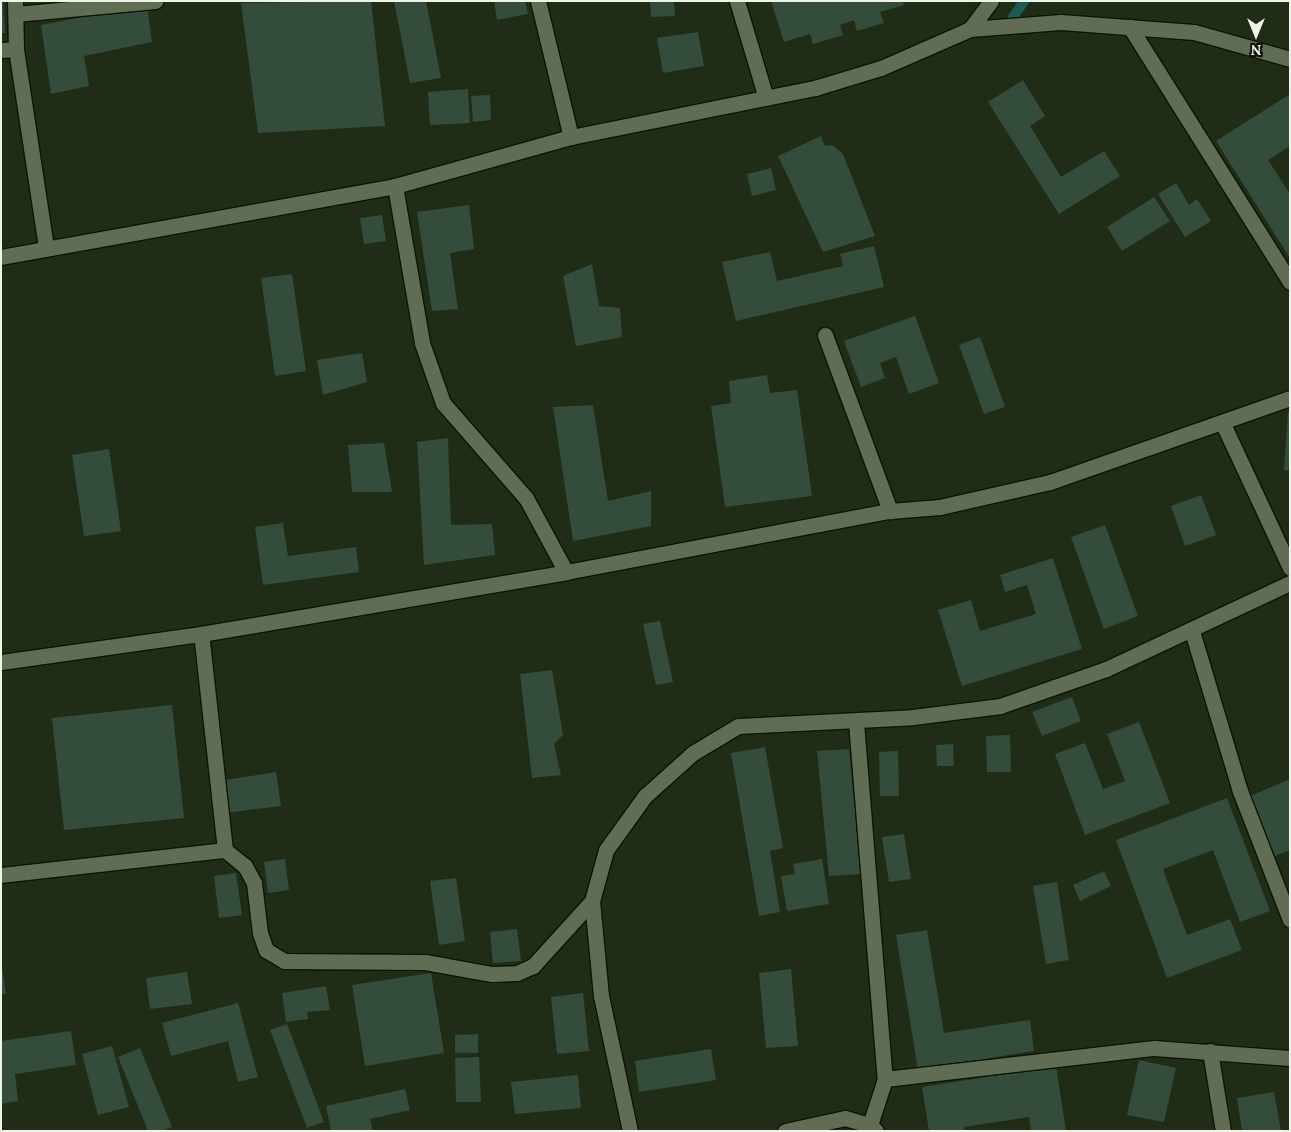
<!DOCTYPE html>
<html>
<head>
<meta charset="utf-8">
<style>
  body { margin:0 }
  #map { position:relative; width:1291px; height:1132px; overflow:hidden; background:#212c16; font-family:Lora,serif }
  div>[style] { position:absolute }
  .stream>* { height:10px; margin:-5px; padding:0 5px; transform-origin:5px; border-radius:5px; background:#1b5c50 }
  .building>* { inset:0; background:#344c3c }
  .roads { filter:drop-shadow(1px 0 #0b1402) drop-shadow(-1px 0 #0b1402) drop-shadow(0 1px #0b1402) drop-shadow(0 -1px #0b1402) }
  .street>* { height:15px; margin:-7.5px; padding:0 7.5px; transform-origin:7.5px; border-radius:7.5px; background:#606d54 }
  span { translate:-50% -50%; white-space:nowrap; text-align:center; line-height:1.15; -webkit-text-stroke:4px #0e1209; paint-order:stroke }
  .frame { position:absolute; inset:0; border:2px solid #eef5e7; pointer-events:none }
  .north { position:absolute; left:1231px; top:10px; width:50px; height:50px; -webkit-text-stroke:4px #0e1209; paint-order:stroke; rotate:180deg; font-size:14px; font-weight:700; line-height:20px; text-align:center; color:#eef5e7 }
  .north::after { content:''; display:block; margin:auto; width:18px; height:22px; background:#eef5e7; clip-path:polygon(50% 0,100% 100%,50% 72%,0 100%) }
</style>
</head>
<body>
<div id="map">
  <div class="stream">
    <div style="left:1013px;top:17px;width:19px;rotate:-55deg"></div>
  </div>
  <div class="building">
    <div style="clip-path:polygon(1px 1px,3px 1px,5px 33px,1px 33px)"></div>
    <div style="clip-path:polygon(371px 1px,385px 126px,258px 133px,241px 3px)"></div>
    <div style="clip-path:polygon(394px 1px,426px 1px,441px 78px,410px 83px)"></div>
    <div style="clip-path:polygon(494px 1px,525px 1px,528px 14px,497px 20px)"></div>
    <div style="clip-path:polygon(650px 1px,674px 1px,675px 16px,651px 17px)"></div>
    <div style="clip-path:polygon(771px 1px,903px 1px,904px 5px,880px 12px,884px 23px,857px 31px,854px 20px,840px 25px,843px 35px,813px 44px,810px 34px,784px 42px)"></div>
    <div style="clip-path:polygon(147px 5px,152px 42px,84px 56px,89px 86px,51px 94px,41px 25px)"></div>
    <div style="clip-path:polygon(698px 32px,704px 66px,663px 73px,657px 38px)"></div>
    <div style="clip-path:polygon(1023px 80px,1045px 116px,1030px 126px,1061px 177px,1104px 151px,1120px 176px,1059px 214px,988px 102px)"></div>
    <div style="clip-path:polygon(468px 89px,470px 123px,430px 125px,428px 92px)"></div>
    <div style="clip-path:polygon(1290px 94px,1290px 146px,1268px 160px,1290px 194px,1290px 258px,1216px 141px)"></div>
    <div style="clip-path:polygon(490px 95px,491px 120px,473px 122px,471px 96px)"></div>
    <div style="clip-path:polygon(821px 136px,825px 146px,832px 145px,843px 154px,875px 236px,823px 252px,778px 156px)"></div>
    <div style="clip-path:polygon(771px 168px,776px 190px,752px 196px,747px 174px)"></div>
    <div style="clip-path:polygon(1176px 183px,1189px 205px,1197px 199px,1211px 221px,1185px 237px,1158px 194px)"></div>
    <div style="clip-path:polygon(1154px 197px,1170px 221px,1122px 251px,1107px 227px)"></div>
    <div style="clip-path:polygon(469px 205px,474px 249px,450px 253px,458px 309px,432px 311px,417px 212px)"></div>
    <div style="clip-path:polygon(382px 215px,386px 241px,364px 244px,360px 218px)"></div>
    <div style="clip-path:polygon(874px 246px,884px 287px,736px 321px,722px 262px,770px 252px,777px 281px,843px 266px,840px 254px)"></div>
    <div style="clip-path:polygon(592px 264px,599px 306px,620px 308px,622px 337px,576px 346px,563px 276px)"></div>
    <div style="clip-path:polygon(292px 274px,306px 371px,275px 376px,261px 278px)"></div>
    <div style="clip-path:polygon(915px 316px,939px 383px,909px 394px,896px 357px,880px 363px,885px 378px,861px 387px,844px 341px)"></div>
    <div style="clip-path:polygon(980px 337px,1005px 407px,984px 414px,959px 345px)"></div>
    <div style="clip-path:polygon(362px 353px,367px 382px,323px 395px,317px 360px)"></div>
    <div style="clip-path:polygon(767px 375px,770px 393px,797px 390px,812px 496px,725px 507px,711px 406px,731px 403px,729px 381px)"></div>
    <div style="clip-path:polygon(593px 405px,608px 501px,651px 491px,651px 526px,573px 541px,553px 407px)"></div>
    <div style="clip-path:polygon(1288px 412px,1290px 412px,1290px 471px,1284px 470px)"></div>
    <div style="clip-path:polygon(448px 438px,451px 525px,492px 524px,495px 555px,424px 565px,417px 442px)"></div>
    <div style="clip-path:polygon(384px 443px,392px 492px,352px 492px,348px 445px)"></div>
    <div style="clip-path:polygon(109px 449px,121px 531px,84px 536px,72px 455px)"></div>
    <div style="clip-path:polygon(1201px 495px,1216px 535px,1185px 546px,1171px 506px)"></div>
    <div style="clip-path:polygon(283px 523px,288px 556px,356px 547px,359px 572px,263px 585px,255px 527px)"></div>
    <div style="clip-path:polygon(1105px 525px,1138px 616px,1104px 629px,1071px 537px)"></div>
    <div style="clip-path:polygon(1053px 558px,1082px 649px,962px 686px,938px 610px,971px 600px,980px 631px,1036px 614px,1027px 585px,1005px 592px,1000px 575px)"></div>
    <div style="clip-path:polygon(660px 621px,673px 682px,656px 685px,643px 624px)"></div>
    <div style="clip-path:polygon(552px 670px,563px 735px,554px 744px,561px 775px,532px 778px,520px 674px)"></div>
    <div style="clip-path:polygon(1072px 697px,1081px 721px,1042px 736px,1032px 712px)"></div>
    <div style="clip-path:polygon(172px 705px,184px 818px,64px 830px,52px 718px)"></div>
    <div style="clip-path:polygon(1139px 722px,1170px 803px,1085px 835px,1055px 754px,1085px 743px,1103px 789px,1125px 781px,1107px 734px)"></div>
    <div style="clip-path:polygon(1010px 735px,1011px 772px,987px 772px,986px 736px)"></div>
    <div style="clip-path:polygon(953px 744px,954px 766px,937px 766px,936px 745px)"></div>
    <div style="clip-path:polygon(765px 747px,783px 848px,770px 851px,780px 912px,759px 916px,731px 753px)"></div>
    <div style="clip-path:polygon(849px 749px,861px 874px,829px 876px,817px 751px)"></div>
    <div style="clip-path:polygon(898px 751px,899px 796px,880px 796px,879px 752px)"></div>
    <div style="clip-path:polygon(276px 772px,281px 806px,224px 813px,219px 781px)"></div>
    <div style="clip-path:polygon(1290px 779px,1290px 850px,1275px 856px,1248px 797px)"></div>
    <div style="clip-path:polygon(1227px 798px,1270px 911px,1240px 922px,1213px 850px,1163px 869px,1187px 935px,1230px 919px,1242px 950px,1167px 978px,1116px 840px)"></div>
    <div style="clip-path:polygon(904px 834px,911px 879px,889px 882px,882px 837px)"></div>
    <div style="clip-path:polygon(285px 859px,289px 890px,268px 893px,264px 862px)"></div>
    <div style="clip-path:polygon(822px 859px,829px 904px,787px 911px,781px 876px,795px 874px,793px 864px)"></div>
    <div style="clip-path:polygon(1104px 871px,1111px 886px,1080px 901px,1073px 885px)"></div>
    <div style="clip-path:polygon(236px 873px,242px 915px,219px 918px,214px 876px)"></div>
    <div style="clip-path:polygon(456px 878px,465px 941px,439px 945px,430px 881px)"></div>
    <div style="clip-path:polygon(1057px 882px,1069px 960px,1046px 964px,1033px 886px)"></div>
    <div style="clip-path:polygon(517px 929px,521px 961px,493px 963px,490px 932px)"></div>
    <div style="clip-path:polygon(927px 930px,944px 1033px,1030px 1020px,1034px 1051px,918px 1070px,896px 935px)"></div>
    <div style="clip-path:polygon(1px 961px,6px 994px,1px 994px)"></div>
    <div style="clip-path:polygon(791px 969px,798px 1046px,766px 1048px,759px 973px)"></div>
    <div style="clip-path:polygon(187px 972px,192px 1004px,150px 1009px,146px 978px)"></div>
    <div style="clip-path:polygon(431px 973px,444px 1053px,365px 1066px,352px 985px)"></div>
    <div style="clip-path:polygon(326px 986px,330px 1010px,307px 1012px,308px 1019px,286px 1022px,282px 993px)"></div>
    <div style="clip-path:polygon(583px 993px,589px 1051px,557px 1054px,551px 997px)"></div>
    <div style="clip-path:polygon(238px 1003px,258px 1077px,238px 1082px,228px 1041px,171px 1056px,162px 1023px)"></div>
    <div style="clip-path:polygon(287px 1024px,324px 1122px,307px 1128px,270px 1030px)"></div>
    <div style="clip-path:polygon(71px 1031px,76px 1065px,15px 1074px,18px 1101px,1px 1104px,1px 1041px)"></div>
    <div style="clip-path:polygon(478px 1034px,478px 1053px,455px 1053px,455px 1035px)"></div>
    <div style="clip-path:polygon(112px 1046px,129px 1107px,98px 1115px,82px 1054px)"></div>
    <div style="clip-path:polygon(140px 1048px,172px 1127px,162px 1131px,148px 1131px,118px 1057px)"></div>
    <div style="clip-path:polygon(711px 1049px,716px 1080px,639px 1092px,635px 1061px)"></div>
    <div style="clip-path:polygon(479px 1057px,481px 1102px,456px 1102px,455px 1058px)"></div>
    <div style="clip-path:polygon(1139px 1060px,1176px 1068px,1164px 1122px,1127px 1115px)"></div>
    <div style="clip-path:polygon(1056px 1066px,1066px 1131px,1031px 1131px,1029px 1117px,964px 1127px,965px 1131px,929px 1131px,922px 1087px)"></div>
    <div style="clip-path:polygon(578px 1075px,581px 1108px,515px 1114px,511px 1082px)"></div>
    <div style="clip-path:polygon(405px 1089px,410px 1110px,370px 1119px,373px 1131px,331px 1131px,326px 1106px)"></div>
    <div style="clip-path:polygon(1274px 1092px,1281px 1131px,1242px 1131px,1237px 1098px)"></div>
  </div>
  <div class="roads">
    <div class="street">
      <div style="left:15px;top:1px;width:48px;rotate:88.8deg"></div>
      <div style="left:16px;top:49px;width:201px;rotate:81.4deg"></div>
      <div style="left:538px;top:1px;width:140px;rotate:76.4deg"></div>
      <div style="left:737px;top:1px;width:101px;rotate:73.4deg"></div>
      <div style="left:16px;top:14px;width:140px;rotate:-5.3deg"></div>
      <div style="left:1130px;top:27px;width:301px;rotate:57.9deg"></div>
      <div style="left:970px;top:29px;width:91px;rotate:-4.4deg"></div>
      <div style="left:1061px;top:22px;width:133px;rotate:4.3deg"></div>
      <div style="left:1194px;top:32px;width:100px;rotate:15.7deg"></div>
      <div style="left:1px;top:50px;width:15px;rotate:-4deg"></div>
      <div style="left:395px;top:186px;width:159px;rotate:80.2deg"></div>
      <div style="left:422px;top:343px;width:64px;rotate:70.7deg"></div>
      <div style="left:443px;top:403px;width:126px;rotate:48.9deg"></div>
      <div style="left:526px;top:498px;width:84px;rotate:61.6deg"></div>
      <div style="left:1px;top:257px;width:400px;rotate:-10.2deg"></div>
      <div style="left:395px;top:186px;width:183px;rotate:-15.6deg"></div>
      <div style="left:571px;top:137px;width:249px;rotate:-11.4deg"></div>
      <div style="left:815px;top:88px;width:69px;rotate:-16.9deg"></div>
      <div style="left:881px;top:68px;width:97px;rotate:-23.7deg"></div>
      <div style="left:970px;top:29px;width:35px;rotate:-53deg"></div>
      <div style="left:825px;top:335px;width:188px;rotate:69.7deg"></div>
      <div style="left:1223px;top:424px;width:159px;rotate:65deg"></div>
      <div style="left:1192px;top:631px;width:167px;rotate:73.3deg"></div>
      <div style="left:1240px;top:791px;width:138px;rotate:68.8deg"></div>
      <div style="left:1px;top:662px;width:202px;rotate:-8deg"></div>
      <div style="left:201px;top:634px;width:370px;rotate:-9.6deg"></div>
      <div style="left:566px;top:572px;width:330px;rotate:-10.7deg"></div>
      <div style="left:890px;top:511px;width:50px;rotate:-4.6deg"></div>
      <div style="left:940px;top:507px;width:113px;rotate:-12.8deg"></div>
      <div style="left:1050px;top:482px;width:254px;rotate:-19.3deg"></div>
      <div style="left:856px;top:722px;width:358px;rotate:85.4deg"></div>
      <div style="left:885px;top:1079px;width:48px;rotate:108.1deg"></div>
      <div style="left:225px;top:850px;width:26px;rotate:39deg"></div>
      <div style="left:245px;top:866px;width:19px;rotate:62deg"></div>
      <div style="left:254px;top:883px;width:50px;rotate:83.2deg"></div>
      <div style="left:260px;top:933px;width:18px;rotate:71deg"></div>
      <div style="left:266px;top:950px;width:21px;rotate:31deg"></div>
      <div style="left:284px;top:961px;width:141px;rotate:0.4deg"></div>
      <div style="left:425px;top:962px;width:68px;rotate:10.2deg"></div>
      <div style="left:492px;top:974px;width:25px;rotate:-2deg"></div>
      <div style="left:517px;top:973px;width:17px;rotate:-24deg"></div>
      <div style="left:533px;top:966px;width:88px;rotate:-47.8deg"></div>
      <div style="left:1px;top:875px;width:225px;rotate:-6.4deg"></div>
      <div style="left:225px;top:850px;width:217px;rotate:-96.3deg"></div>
      <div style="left:1210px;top:1051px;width:81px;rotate:80.8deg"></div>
      <div style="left:885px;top:1079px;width:271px;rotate:-6.6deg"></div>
      <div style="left:1154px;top:1048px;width:136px;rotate:4.2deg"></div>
      <div style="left:630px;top:1131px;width:138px;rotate:-102.1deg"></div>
      <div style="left:601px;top:996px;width:95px;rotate:-95.4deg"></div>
      <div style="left:592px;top:901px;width:53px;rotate:-74.6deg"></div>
      <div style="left:606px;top:850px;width:67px;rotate:-54.2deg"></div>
      <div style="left:645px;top:796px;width:64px;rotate:-41.9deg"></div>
      <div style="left:693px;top:753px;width:52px;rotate:-31deg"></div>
      <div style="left:738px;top:726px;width:175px;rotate:-2.9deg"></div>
      <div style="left:913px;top:717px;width:88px;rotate:-7.2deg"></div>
      <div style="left:1000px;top:706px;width:112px;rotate:-19.2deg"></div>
      <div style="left:1106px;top:669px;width:203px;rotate:-25.1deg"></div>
      <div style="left:785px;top:1131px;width:61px;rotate:-12.2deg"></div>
      <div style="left:845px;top:1118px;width:26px;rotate:16deg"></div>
      <div style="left:870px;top:1125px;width:8px;rotate:45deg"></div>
    </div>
  </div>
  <div class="frame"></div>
  <div class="north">N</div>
</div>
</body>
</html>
